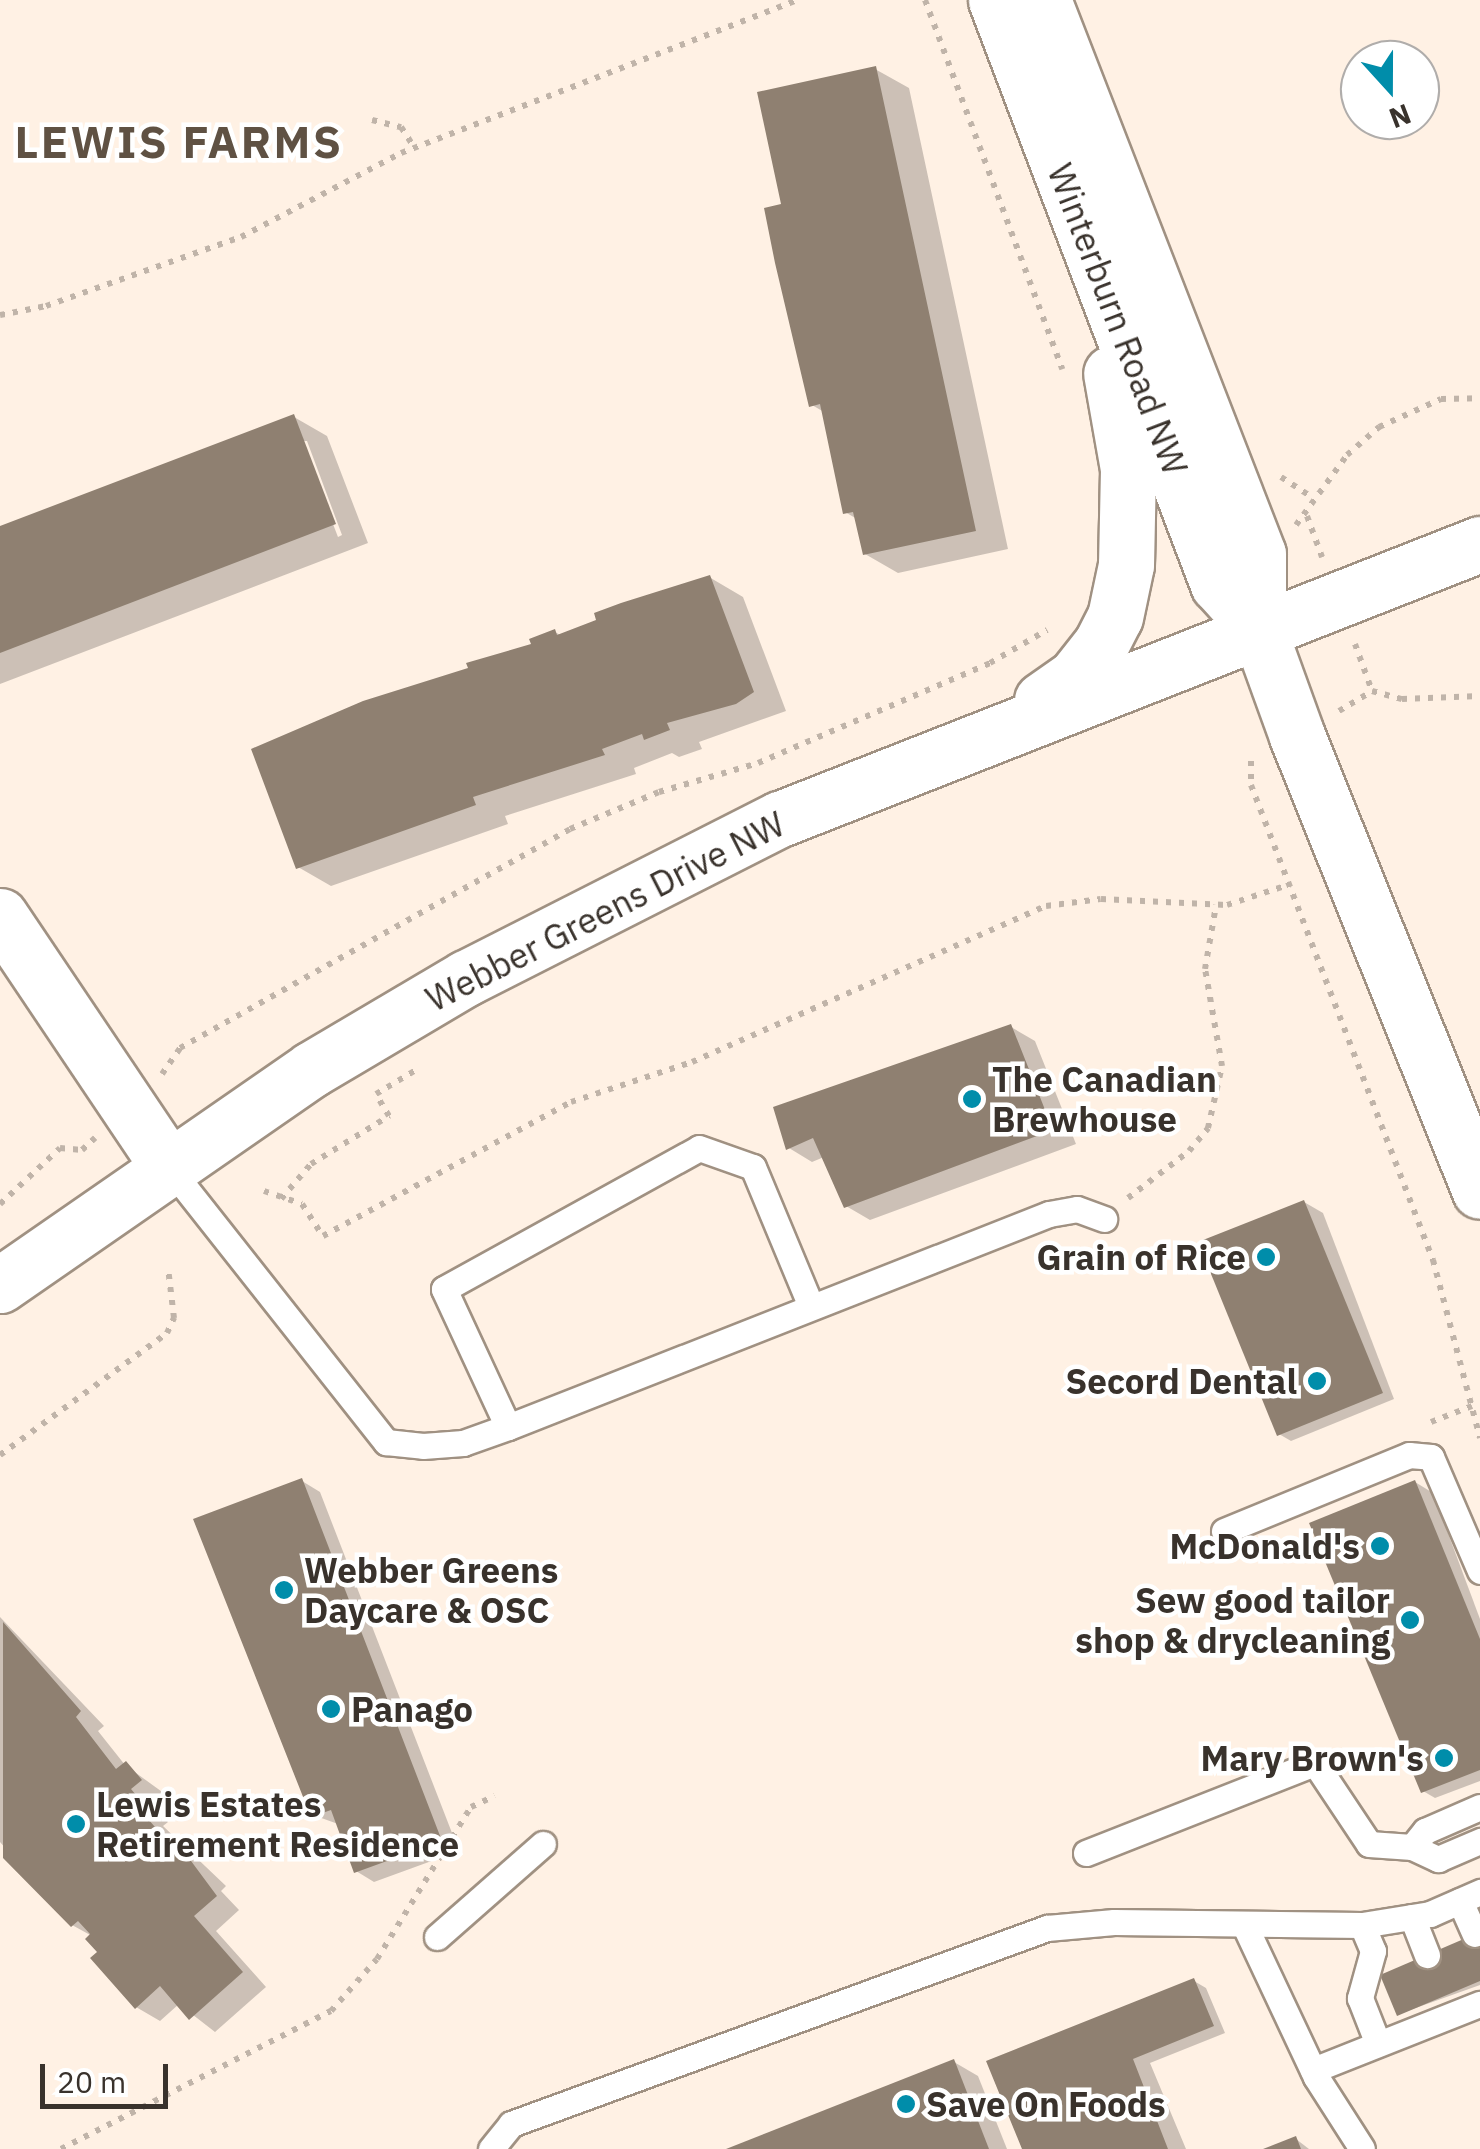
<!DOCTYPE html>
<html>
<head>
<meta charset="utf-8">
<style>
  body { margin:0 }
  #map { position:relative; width:1480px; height:2149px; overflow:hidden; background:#fff1e4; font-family:"IBM Plex Sans",sans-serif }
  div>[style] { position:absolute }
  .shadow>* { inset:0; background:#0003 }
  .building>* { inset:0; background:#8f8071 }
  .path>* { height:6px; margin-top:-3px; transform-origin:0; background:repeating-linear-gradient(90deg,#c0b4a9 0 5px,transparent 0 13px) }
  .roads { filter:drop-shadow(2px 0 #a09182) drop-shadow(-2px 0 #a09182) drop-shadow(0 2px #a09182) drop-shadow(0 -2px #a09182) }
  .service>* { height:25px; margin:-12.5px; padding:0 12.5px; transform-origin:12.5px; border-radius:12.5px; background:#fff }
  .tertiary>* { height:55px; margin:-27.5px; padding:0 27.5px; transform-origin:27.5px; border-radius:27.5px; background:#fff }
  .secondary>* { height:55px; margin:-27.5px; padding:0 27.5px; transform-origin:27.5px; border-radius:27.5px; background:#fff }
  .dots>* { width:28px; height:28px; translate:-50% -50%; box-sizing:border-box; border:5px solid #fff; border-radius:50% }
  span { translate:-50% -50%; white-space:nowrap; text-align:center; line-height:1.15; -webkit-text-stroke:9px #fff; paint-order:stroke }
  .street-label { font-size:35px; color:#39322c }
  .poi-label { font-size:35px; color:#39322c; font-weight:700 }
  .left { translate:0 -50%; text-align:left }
  .right { translate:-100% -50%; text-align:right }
  .district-label { font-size:45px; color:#5f5143; font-weight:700; letter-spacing:2.5px }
  .north { position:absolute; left:1340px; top:40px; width:100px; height:100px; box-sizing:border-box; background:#fff; border:2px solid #b0adab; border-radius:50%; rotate:159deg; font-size:28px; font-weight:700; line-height:40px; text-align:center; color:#39322c }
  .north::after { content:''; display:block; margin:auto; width:35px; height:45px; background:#008daa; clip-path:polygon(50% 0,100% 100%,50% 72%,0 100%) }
  .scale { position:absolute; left:40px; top:2064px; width:128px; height:45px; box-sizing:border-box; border:5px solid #39322c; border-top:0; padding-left:12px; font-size:30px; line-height:35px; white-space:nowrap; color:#39322c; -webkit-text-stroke:8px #fff; paint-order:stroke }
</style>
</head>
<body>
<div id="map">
  <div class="shadow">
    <div style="clip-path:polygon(875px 69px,909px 88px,1008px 549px,898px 573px,865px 554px,857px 519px,845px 512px,824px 412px,812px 405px,784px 205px)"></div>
    <div style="clip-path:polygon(evenodd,294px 417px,327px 436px,368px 543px,0 684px,0 529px,294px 417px,301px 441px,307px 441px,342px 535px,338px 537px,301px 441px)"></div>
    <div style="clip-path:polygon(709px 577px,743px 597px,786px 711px,699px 742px,702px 749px,679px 757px,672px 753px,634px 768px,636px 774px,505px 816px,508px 824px,331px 886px,298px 867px,534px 646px,555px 632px,562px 636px)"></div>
    <div style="clip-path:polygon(1011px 1027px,1035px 1041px,1076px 1144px,870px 1220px,846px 1206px,824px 1157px,812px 1162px,789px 1148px)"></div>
    <div style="clip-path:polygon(1304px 1202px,1323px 1213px,1394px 1399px,1291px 1441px,1279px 1434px)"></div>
    <div style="clip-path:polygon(302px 1481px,320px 1492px,459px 1851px,374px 1882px,356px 1871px,338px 1824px,313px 1815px)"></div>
    <div style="clip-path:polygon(1415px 1482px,1433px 1493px,1480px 1619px,1480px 1781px,1435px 1798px,1423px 1791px)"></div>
    <div style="clip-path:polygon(0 1617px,104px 1726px,98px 1731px,125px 1765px,165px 1794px,153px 1804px,168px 1822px,163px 1826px,226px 1886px,221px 1891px,239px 1910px,216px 1931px,266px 1987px,215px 2032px,179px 2004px,160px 2021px,136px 2007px,92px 1936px,72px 1925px,0 1842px)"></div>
    <div style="clip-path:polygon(1480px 1935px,1480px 1985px,1399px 2014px)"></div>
    <div style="clip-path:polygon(1194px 1981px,1206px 1988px,1225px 2033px,1150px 2063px,1186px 2149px,1024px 2149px)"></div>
    <div style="clip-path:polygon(954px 2062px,978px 2076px,1007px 2149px,732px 2149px)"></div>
    <div style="clip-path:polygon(1296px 2139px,1309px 2149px,1270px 2149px)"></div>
  </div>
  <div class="building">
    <div style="clip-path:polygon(876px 66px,976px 531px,863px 555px,853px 512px,843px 514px,820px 404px,809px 407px,775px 263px,764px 208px,781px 204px,757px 92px)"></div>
    <div style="clip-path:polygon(294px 414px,336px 524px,0 653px,0 526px)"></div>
    <div style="clip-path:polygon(710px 575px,754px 692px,736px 704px,667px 723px,670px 730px,644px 740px,642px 734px,602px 749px,605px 755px,473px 797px,476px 805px,296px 869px,251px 749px,363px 701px,468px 668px,466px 663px,531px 644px,529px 639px,555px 629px,557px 635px,596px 620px,594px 613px,621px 603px)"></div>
    <div style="clip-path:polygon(1011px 1024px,1053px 1130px,844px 1208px,813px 1138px,786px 1150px,773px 1107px)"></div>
    <div style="clip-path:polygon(1304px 1200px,1383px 1393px,1277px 1436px,1198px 1242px)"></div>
    <div style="clip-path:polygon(302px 1478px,442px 1841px,354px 1873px,331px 1810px,311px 1817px,193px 1519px)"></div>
    <div style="clip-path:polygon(1415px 1480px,1480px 1639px,1480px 1770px,1421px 1793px,1309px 1523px)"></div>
    <div style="clip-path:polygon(3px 1622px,81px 1711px,76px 1717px,116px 1769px,126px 1761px,142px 1780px,131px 1789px,146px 1807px,141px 1811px,169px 1843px,174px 1838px,217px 1896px,194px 1916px,243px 1972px,189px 2020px,160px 1986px,135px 2009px,90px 1958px,97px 1952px,85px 1939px,90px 1934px,78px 1921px,71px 1927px,3px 1858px)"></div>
    <div style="clip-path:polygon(1480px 1932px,1480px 1981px,1397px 2016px,1380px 1975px)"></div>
    <div style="clip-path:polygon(1194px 1978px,1214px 2026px,1133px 2059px,1168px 2149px,1022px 2149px,986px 2061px)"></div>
    <div style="clip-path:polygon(954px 2059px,989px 2149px,726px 2149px)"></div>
    <div style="clip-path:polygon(1296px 2136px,1301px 2149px,1263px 2149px)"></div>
  </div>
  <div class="path">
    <div style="left:925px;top:0;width:394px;rotate:69.6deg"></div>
    <div style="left:372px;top:120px;width:30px;rotate:14deg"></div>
    <div style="left:401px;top:127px;width:24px;rotate:57deg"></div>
    <div style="left:0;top:315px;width:47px;rotate:-11.1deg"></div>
    <div style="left:46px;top:306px;width:207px;rotate:-19.5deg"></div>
    <div style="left:241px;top:237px;width:181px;rotate:-27.7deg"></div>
    <div style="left:401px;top:153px;width:425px;rotate:-21.1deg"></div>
    <div style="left:1281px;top:477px;width:38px;rotate:33deg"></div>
    <div style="left:1307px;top:516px;width:44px;rotate:69.9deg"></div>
    <div style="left:1296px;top:525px;width:87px;rotate:-53.9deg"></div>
    <div style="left:1347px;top:455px;width:43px;rotate:-41.2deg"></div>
    <div style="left:1379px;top:427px;width:68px;rotate:-24.3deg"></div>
    <div style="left:1441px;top:399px;width:39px;rotate:-1deg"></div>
    <div style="left:1355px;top:644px;width:50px;rotate:70.1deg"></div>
    <div style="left:1339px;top:711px;width:39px;rotate:-31deg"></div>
    <div style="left:1372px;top:691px;width:31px;rotate:15deg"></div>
    <div style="left:1402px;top:699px;width:78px;rotate:-2.2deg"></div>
    <div style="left:1251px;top:761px;width:24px;rotate:90deg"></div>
    <div style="left:1251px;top:785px;width:509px;rotate:69.04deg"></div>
    <div style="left:1433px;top:1260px;width:184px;rotate:75.2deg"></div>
    <div style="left:162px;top:1074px;width:32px;rotate:-55deg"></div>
    <div style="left:180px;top:1048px;width:447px;rotate:-29.3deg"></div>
    <div style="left:570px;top:829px;width:96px;rotate:-22.6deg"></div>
    <div style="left:659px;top:792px;width:103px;rotate:-16.3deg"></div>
    <div style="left:758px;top:763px;width:253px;rotate:-23.3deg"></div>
    <div style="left:990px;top:663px;width:66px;rotate:-30.1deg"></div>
    <div style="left:264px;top:1191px;width:40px;rotate:18.9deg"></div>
    <div style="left:302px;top:1204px;width:38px;rotate:57deg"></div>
    <div style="left:323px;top:1236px;width:282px;rotate:-28.4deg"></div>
    <div style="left:571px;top:1102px;width:127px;rotate:-18.3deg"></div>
    <div style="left:692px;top:1062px;width:387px;rotate:-23.8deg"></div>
    <div style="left:1046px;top:906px;width:55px;rotate:-7.3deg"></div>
    <div style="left:1101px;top:899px;width:126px;rotate:2.7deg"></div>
    <div style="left:1227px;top:905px;width:67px;rotate:-18.2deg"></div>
    <div style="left:1128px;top:1198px;width:77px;rotate:-37.6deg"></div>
    <div style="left:1189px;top:1151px;width:30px;rotate:-50deg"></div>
    <div style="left:1208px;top:1128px;width:64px;rotate:-77.3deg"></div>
    <div style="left:1222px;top:1066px;width:98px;rotate:-99.9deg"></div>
    <div style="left:1205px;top:969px;width:65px;rotate:-80.2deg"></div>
    <div style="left:281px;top:1199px;width:46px;rotate:-49.4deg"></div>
    <div style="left:311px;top:1164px;width:92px;rotate:-31.6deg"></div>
    <div style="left:389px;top:1116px;width:26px;rotate:-121deg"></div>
    <div style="left:376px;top:1094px;width:47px;rotate:-31deg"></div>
    <div style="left:0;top:1204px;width:82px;rotate:-43deg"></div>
    <div style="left:60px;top:1148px;width:22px;rotate:5deg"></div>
    <div style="left:82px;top:1150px;width:18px;rotate:-43deg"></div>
    <div style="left:1431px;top:1422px;width:44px;rotate:-21.3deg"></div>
    <div style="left:0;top:1455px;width:207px;rotate:-36.1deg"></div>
    <div style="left:167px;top:1333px;width:17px;rotate:-65deg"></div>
    <div style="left:174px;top:1318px;width:50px;rotate:-96.8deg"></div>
    <div style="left:61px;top:2149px;width:303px;rotate:-27.1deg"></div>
    <div style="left:331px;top:2011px;width:69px;rotate:-48.5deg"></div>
    <div style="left:377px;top:1959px;width:179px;rotate:-58.3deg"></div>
    <div style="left:471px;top:1807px;width:26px;rotate:-25deg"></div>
  </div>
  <div class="roads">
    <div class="service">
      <div style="left:168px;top:1166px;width:352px;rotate:51.7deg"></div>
      <div style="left:386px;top:1442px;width:37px;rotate:6deg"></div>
      <div style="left:423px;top:1446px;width:40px;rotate:-4.3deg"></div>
      <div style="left:463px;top:1443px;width:48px;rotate:-19.6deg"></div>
      <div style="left:508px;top:1427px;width:581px;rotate:-21.49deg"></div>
      <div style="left:1049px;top:1214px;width:28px;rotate:-10deg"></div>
      <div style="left:1077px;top:1209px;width:29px;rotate:20deg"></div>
      <div style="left:508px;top:1427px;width:152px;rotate:-114.9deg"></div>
      <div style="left:444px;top:1289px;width:291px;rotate:-28.9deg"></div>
      <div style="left:699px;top:1148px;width:57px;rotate:19.4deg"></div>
      <div style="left:753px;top:1167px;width:151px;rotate:67.4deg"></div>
      <div style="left:1224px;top:1531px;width:200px;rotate:-22.3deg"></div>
      <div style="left:1409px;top:1455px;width:22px;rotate:5deg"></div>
      <div style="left:1431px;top:1457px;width:124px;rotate:66.7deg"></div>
      <div style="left:1412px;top:1847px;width:29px;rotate:25deg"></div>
      <div style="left:1438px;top:1859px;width:46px;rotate:-23.2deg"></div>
      <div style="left:1086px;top:1853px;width:246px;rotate:-21.5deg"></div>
      <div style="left:1315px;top:1763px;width:97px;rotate:56.3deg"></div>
      <div style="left:1369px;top:1844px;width:43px;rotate:4deg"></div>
      <div style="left:1412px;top:1847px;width:21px;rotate:-51deg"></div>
      <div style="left:1425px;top:1831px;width:60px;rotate:-23.6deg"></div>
      <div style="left:1460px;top:1901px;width:36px;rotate:66deg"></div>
      <div style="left:1412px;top:1917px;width:41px;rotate:68.5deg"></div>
      <div style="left:1244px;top:1924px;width:169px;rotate:64.8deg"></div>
      <div style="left:1316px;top:2077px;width:85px;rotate:57.4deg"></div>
      <div style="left:1362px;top:1925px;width:28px;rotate:67deg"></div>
      <div style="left:1373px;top:1951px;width:49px;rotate:105.5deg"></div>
      <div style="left:1360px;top:1998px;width:49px;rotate:68.6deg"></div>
      <div style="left:437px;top:1937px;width:141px;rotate:-41.3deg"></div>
      <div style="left:1313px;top:2070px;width:180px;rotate:-21.6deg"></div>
      <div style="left:491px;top:2149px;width:32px;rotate:-51deg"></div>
      <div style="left:511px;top:2124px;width:571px;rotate:-20.09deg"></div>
      <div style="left:1047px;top:1928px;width:67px;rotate:-5.1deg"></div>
      <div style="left:1114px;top:1922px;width:248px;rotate:0.7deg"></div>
      <div style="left:1362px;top:1925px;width:69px;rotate:-9.2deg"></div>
      <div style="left:1430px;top:1914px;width:55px;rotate:-23.7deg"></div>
    </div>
    <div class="tertiary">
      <div style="left:0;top:916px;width:301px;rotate:56.1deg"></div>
    </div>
    <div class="secondary">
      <div style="left:996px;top:0;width:625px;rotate:69.19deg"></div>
      <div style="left:1218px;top:584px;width:59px;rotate:47.7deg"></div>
      <div style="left:1043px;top:0;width:594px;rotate:68.79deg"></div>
      <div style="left:1258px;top:554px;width:74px;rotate:90deg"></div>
      <div style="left:1258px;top:628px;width:115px;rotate:70.1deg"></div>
      <div style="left:1297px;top:736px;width:490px;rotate:68.1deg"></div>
      <div style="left:1042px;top:700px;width:40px;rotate:-34.9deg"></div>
      <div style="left:1075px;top:677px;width:42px;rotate:-51.8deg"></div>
      <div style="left:1101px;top:644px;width:30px;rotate:-63deg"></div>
      <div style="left:1115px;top:617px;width:53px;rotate:-78.1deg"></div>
      <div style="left:1126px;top:565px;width:96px;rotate:-88.8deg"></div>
      <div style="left:1128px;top:469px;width:97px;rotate:-100deg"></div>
      <div style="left:0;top:1285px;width:379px;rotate:-34.7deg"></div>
      <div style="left:312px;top:1069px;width:179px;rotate:-30.6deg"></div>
      <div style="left:466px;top:978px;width:352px;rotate:-26.9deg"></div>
      <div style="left:780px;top:819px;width:752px;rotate:-21.45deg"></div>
    </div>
  </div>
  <div class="dots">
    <div style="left:972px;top:1099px;background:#008daa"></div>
    <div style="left:1266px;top:1257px;background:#008daa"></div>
    <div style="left:1317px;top:1381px;background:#008daa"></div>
    <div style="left:1380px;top:1546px;background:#008daa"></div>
    <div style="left:284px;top:1590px;background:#008daa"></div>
    <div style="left:1410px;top:1620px;background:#008daa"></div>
    <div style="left:331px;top:1709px;background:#008daa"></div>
    <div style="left:1444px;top:1758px;background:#008daa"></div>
    <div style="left:76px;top:1824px;background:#008daa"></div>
    <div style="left:906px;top:2104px;background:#008daa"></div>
  </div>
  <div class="street-label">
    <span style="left:1118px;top:319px;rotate:69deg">Winterburn Road NW</span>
    <span style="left:605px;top:911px;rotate:-27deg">Webber Greens Drive NW</span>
  </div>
  <div class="poi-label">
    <span class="left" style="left:992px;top:1099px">The Canadian<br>Brewhouse</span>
    <span class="right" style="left:1246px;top:1257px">Grain of Rice</span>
    <span class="right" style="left:1297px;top:1381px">Secord Dental</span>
    <span class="right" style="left:1360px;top:1546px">McDonald's</span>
    <span class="left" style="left:304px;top:1590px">Webber Greens<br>Daycare &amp; OSC</span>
    <span class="right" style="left:1390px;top:1620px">Sew good tailor<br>shop &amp; drycleaning</span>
    <span class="left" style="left:351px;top:1709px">Panago</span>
    <span class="right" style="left:1424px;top:1758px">Mary Brown's</span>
    <span class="left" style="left:96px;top:1824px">Lewis Estates<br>Retirement Residence</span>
    <span class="left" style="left:926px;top:2104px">Save On Foods</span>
  </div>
  <div class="district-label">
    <span style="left:179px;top:142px">LEWIS FARMS</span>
  </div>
  <div class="north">N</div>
  <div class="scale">20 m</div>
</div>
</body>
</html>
